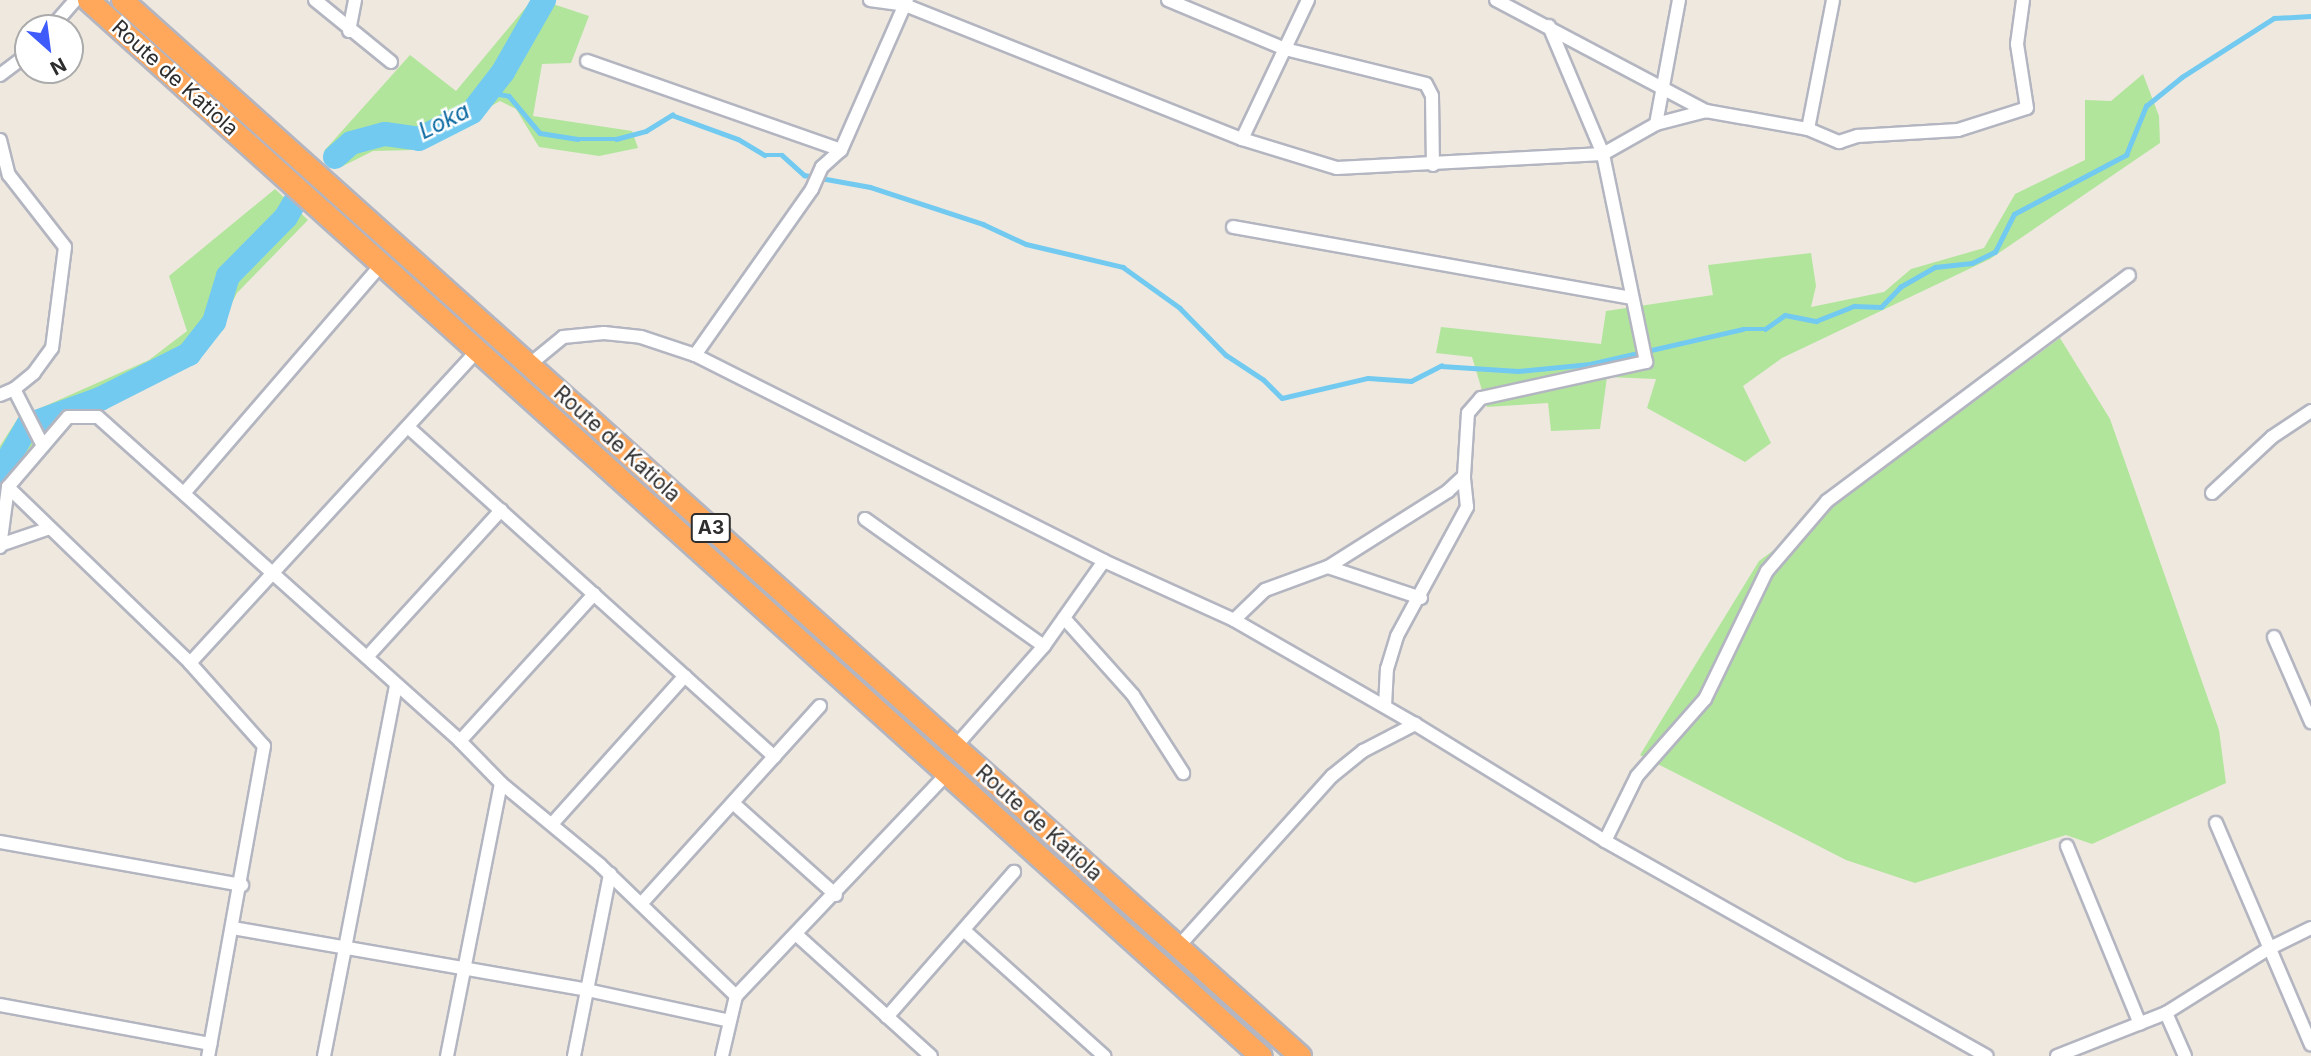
<!DOCTYPE html>
<html>
<head>
<meta charset="utf-8">
<style>
  body { margin:0 }
  #map { position:relative; width:2311px; height:1056px; overflow:hidden; background:#eee8df; font-family:Inter,sans-serif }
  div>[style] { position:absolute }
  .green>* { inset:0; background:#b2e59c }
  .stream>* { height:4.5px; margin:-2.25px; padding:0 2.25px; transform-origin:2.25px; border-radius:2.25px; background:#73caf0 }
  .river>* { height:24px; margin:-12px; padding:0 12px; transform-origin:12px; border-radius:12px; background:#73caf0 }
  .roads { filter:drop-shadow(2px 0 #b3b5c0) drop-shadow(-2px 0 #b3b5c0) drop-shadow(0 2px #b3b5c0) drop-shadow(0 -2px #b3b5c0) }
  .street>* { height:12px; margin:-6px; padding:0 6px; transform-origin:6px; border-radius:6px; background:#fff }
  .highway>* { height:21px; margin:-10.5px; padding:0 10.5px; transform-origin:10.5px; border-radius:10.5px; background:#ffa75a }
  span { translate:-50% -50%; white-space:nowrap; text-align:center; line-height:1.15; -webkit-text-stroke:5px #fff; paint-order:stroke }
  .shield-label span { padding:2px 5px; background:#fff; border:2px solid; border-radius:5px; -webkit-text-stroke-width:0 }
  .shield-label { font-size:19px; color:#2d2d2d; font-weight:700 }
  .street-label { font-size:21px; color:#2d2d2d }
  .water-label { font-size:23px; color:#0c69a1; font-style:italic }
  .north { position:absolute; left:14px; top:14px; width:70px; height:70px; box-sizing:border-box; background:#fff; border:2px solid #ababab; border-radius:50%; rotate:152deg; font-size:19px; font-weight:700; line-height:28px; text-align:center; color:#2d2d2d }
  .north::after { content:''; display:block; margin:auto; width:24px; height:32px; background:#3f5bfc; clip-path:polygon(50% 0,100% 100%,50% 72%,0 100%) }
</style>
</head>
<body>
<div id="map">
  <div class="green">
    <div style="clip-path:polygon(532px 0,555px 0,553px 4px,589px 16px,571px 63px,542px 64px,533px 116px,632px 131px,638px 148px,599px 156px,539px 147px,516px 109px,500px 101px,414px 150px,373px 151px,341px 167px,324px 151px,410px 55px,456px 91px)"></div>
    <div style="clip-path:polygon(2143px 74px,2159px 116px,2160px 143px,1990px 259px,1782px 358px,1743px 386px,1771px 443px,1745px 462px,1647px 408px,1656px 379px,1607px 377px,1600px 429px,1551px 431px,1548px 403px,1487px 407px,1472px 357px,1436px 353px,1441px 327px,1601px 344px,1606px 311px,1713px 295px,1708px 265px,1811px 253px,1816px 286px,1811px 307px,1884px 292px,1911px 269px,1984px 248px,2015px 194px,2085px 160px,2085px 100px,2111px 101px)"></div>
    <div style="clip-path:polygon(275px 189px,308px 220px,237px 293px,218px 330px,167px 377px,57px 419px,8px 477px,0 504px,0 446px,18px 418px,149px 360px,187px 331px,169px 276px)"></div>
    <div style="clip-path:polygon(2060px 338px,2110px 419px,2219px 730px,2226px 783px,2092px 844px,2066px 835px,1915px 883px,1846px 860px,1640px 755px,1759px 561px)"></div>
  </div>
  <div class="stream">
    <div style="left:487px;top:92px;width:22px;rotate:10deg"></div>
    <div style="left:509px;top:96px;width:48px;rotate:50deg"></div>
    <div style="left:540px;top:133px;width:38px;rotate:9deg"></div>
    <div style="left:578px;top:139px;width:38px"></div>
    <div style="left:616px;top:139px;width:31px;rotate:-15deg"></div>
    <div style="left:646px;top:131px;width:31px;rotate:-32deg"></div>
    <div style="left:672px;top:115px;width:70px;rotate:20deg"></div>
    <div style="left:738px;top:139px;width:31px;rotate:31deg"></div>
    <div style="left:765px;top:155px;width:17px"></div>
    <div style="left:782px;top:155px;width:30px;rotate:42deg"></div>
    <div style="left:804px;top:175px;width:67px;rotate:10.3deg"></div>
    <div style="left:870px;top:187px;width:119px;rotate:18.1deg"></div>
    <div style="left:983px;top:224px;width:47px;rotate:24.9deg"></div>
    <div style="left:1026px;top:244px;width:100px;rotate:13.3deg"></div>
    <div style="left:1123px;top:267px;width:70px;rotate:35.7deg"></div>
    <div style="left:1180px;top:308px;width:66px;rotate:45.6deg"></div>
    <div style="left:1226px;top:355px;width:45px;rotate:33.3deg"></div>
    <div style="left:1264px;top:380px;width:25px;rotate:45deg"></div>
    <div style="left:1282px;top:398px;width:88px;rotate:-13.1deg"></div>
    <div style="left:1368px;top:378px;width:43px;rotate:4deg"></div>
    <div style="left:1411px;top:381px;width:34px;rotate:-27deg"></div>
    <div style="left:1441px;top:366px;width:77px;rotate:3.7deg"></div>
    <div style="left:1518px;top:371px;width:72px;rotate:-5.6deg"></div>
    <div style="left:1590px;top:364px;width:157px;rotate:-12.9deg"></div>
    <div style="left:1743px;top:329px;width:22px"></div>
    <div style="left:1765px;top:329px;width:24px;rotate:-35deg"></div>
    <div style="left:1785px;top:315px;width:32px;rotate:11deg"></div>
    <div style="left:1816px;top:321px;width:41px;rotate:-21.5deg"></div>
    <div style="left:1854px;top:306px;width:27px;rotate:2deg"></div>
    <div style="left:1881px;top:307px;width:28px;rotate:-46deg"></div>
    <div style="left:1900px;top:287px;width:40px;rotate:-29.7deg"></div>
    <div style="left:1935px;top:267px;width:37px;rotate:-6deg"></div>
    <div style="left:1972px;top:263px;width:25px;rotate:-26deg"></div>
    <div style="left:1995px;top:252px;width:42px;rotate:-63.4deg"></div>
    <div style="left:2014px;top:214px;width:127px;rotate:-27.8deg"></div>
    <div style="left:2126px;top:155px;width:53px;rotate:-67.8deg"></div>
    <div style="left:2146px;top:106px;width:46px;rotate:-38.9deg"></div>
    <div style="left:2182px;top:77px;width:109px;rotate:-32.7deg"></div>
    <div style="left:2274px;top:18px;width:37px;rotate:-3deg"></div>
  </div>
  <div class="river">
    <div style="left:335px;top:157px;width:21px;rotate:-41deg"></div>
    <div style="left:351px;top:143px;width:35px;rotate:-15deg"></div>
    <div style="left:385px;top:134px;width:34px;rotate:8deg"></div>
    <div style="left:419px;top:139px;width:59px;rotate:-27deg"></div>
    <div style="left:472px;top:112px;width:51px;rotate:-52.2deg"></div>
    <div style="left:503px;top:72px;width:83px;rotate:-60.3deg"></div>
    <div style="left:0;top:489px;width:20px;rotate:-49deg"></div>
    <div style="left:13px;top:474px;width:18px;rotate:-99deg"></div>
    <div style="left:10px;top:456px;width:36px;rotate:-60deg"></div>
    <div style="left:28px;top:425px;width:77px;rotate:-19.9deg"></div>
    <div style="left:100px;top:399px;width:100px;rotate:-26.8deg"></div>
    <div style="left:189px;top:354px;width:41px;rotate:-52deg"></div>
    <div style="left:214px;top:322px;width:48px;rotate:-73.1deg"></div>
    <div style="left:228px;top:276px;width:83px;rotate:-45.5deg"></div>
    <div style="left:286px;top:217px;width:16px;rotate:-60deg"></div>
  </div>
  <div class="roads">
    <div class="street">
      <div style="left:315px;top:0;width:98px;rotate:39.2deg"></div>
      <div style="left:870px;top:0;width:35px;rotate:8deg"></div>
      <div style="left:905px;top:5px;width:363px;rotate:21.7deg"></div>
      <div style="left:1242px;top:139px;width:99px;rotate:17deg"></div>
      <div style="left:1337px;top:168px;width:266px;rotate:-3deg"></div>
      <div style="left:1603px;top:154px;width:61px;rotate:-29.5deg"></div>
      <div style="left:1656px;top:124px;width:52px;rotate:-14.6deg"></div>
      <div style="left:1706px;top:111px;width:104px;rotate:10deg"></div>
      <div style="left:1808px;top:129px;width:34px;rotate:23deg"></div>
      <div style="left:1839px;top:142px;width:20px;rotate:-18deg"></div>
      <div style="left:1858px;top:136px;width:100px;rotate:-3.4deg"></div>
      <div style="left:1958px;top:130px;width:72px;rotate:-17.7deg"></div>
      <div style="left:2027px;top:108px;width:65px;rotate:-98.9deg"></div>
      <div style="left:2017px;top:44px;width:44px;rotate:-82.2deg"></div>
      <div style="left:1168px;top:0;width:127px;rotate:22.7deg"></div>
      <div style="left:1285px;top:49px;width:145px;rotate:13.9deg"></div>
      <div style="left:1426px;top:84px;width:13px;rotate:63deg"></div>
      <div style="left:1432px;top:96px;width:69px;rotate:89.2deg"></div>
      <div style="left:1496px;top:0;width:238px;rotate:27.9deg"></div>
      <div style="left:51px;top:28px;width:37px;rotate:-49deg"></div>
      <div style="left:349px;top:31px;width:32px;rotate:-79deg"></div>
      <div style="left:587px;top:61px;width:269px;rotate:19.3deg"></div>
      <div style="left:0;top:75px;width:35px;rotate:-37deg"></div>
      <div style="left:1656px;top:124px;width:126px;rotate:-79.5deg"></div>
      <div style="left:1808px;top:129px;width:131px;rotate:-79deg"></div>
      <div style="left:1242px;top:139px;width:154px;rotate:-64.6deg"></div>
      <div style="left:0;top:140px;width:36px;rotate:76deg"></div>
      <div style="left:9px;top:175px;width:91px;rotate:52.1deg"></div>
      <div style="left:65px;top:247px;width:102px;rotate:97.3deg"></div>
      <div style="left:52px;top:348px;width:31px;rotate:126deg"></div>
      <div style="left:34px;top:373px;width:26px;rotate:141deg"></div>
      <div style="left:1233px;top:227px;width:404px;rotate:10.1deg"></div>
      <div style="left:695px;top:355px;width:203px;rotate:-54.8deg"></div>
      <div style="left:812px;top:189px;width:24px;rotate:-66deg"></div>
      <div style="left:822px;top:167px;width:25px;rotate:-42deg"></div>
      <div style="left:841px;top:150px;width:164px;rotate:-66.3deg"></div>
      <div style="left:529px;top:365px;width:44px;rotate:-39.5deg"></div>
      <div style="left:563px;top:337px;width:41px;rotate:-5.6deg"></div>
      <div style="left:604px;top:333px;width:37px;rotate:6deg"></div>
      <div style="left:641px;top:337px;width:57px;rotate:18.4deg"></div>
      <div style="left:695px;top:355px;width:458px;rotate:26.7deg"></div>
      <div style="left:1104px;top:561px;width:143px;rotate:24.4deg"></div>
      <div style="left:1234px;top:620px;width:209px;rotate:29.9deg"></div>
      <div style="left:1415px;top:724px;width:223px;rotate:31.6deg"></div>
      <div style="left:1605px;top:841px;width:438px;rotate:29.4deg"></div>
      <div style="left:0;top:395px;width:15px;rotate:-23deg"></div>
      <div style="left:14px;top:389px;width:64px;rotate:63deg"></div>
      <div style="left:408px;top:427px;width:493px;rotate:42deg"></div>
      <div style="left:8px;top:487px;width:253px;rotate:44deg"></div>
      <div style="left:190px;top:663px;width:111px;rotate:48.3deg"></div>
      <div style="left:264px;top:746px;width:315px;rotate:100.2deg"></div>
      <div style="left:185px;top:492px;width:301px;rotate:-49.2deg"></div>
      <div style="left:2212px;top:493px;width:82px;rotate:-43deg"></div>
      <div style="left:2272px;top:437px;width:47px;rotate:-33.7deg"></div>
      <div style="left:865px;top:519px;width:219px;rotate:35.4deg"></div>
      <div style="left:0;top:545px;width:50px;rotate:-18.8deg"></div>
      <div style="left:0;top:547px;width:61px;rotate:-82.4deg"></div>
      <div style="left:8px;top:487px;width:92px;rotate:-49.4deg"></div>
      <div style="left:68px;top:417px;width:30px"></div>
      <div style="left:98px;top:417px;width:486px;rotate:41.8deg"></div>
      <div style="left:460px;top:741px;width:59px;rotate:45.7deg"></div>
      <div style="left:501px;top:783px;width:129px;rotate:39.6deg"></div>
      <div style="left:600px;top:865px;width:189px;rotate:43.9deg"></div>
      <div style="left:1328px;top:567px;width:98px;rotate:18.4deg"></div>
      <div style="left:1064px;top:618px;width:103px;rotate:48.1deg"></div>
      <div style="left:1133px;top:695px;width:93px;rotate:57.3deg"></div>
      <div style="left:1234px;top:620px;width:43px;rotate:-44.1deg"></div>
      <div style="left:1265px;top:590px;width:67px;rotate:-20.1deg"></div>
      <div style="left:1328px;top:567px;width:142px;rotate:-32.3deg"></div>
      <div style="left:1448px;top:491px;width:22px;rotate:-43deg"></div>
      <div style="left:1464px;top:476px;width:63px;rotate:-86.4deg"></div>
      <div style="left:1468px;top:413px;width:20px;rotate:-49deg"></div>
      <div style="left:1481px;top:398px;width:169px;rotate:-12.3deg"></div>
      <div style="left:1646px;top:362px;width:212px;rotate:-101.7deg"></div>
      <div style="left:1603px;top:154px;width:139px;rotate:-112.9deg"></div>
      <div style="left:2274px;top:637px;width:93px;rotate:66.5deg"></div>
      <div style="left:367px;top:657px;width:199px;rotate:-47.6deg"></div>
      <div style="left:190px;top:663px;width:425px;rotate:-47.4deg"></div>
      <div style="left:1385px;top:706px;width:37px;rotate:-87deg"></div>
      <div style="left:1387px;top:669px;width:34px;rotate:-73deg"></div>
      <div style="left:1397px;top:636px;width:147px;rotate:-61.5deg"></div>
      <div style="left:1467px;top:507px;width:31px;rotate:-96deg"></div>
      <div style="left:460px;top:741px;width:199px;rotate:-47.6deg"></div>
      <div style="left:954px;top:748px;width:136px;rotate:-48.6deg"></div>
      <div style="left:1044px;top:646px;width:104px;rotate:-54.8deg"></div>
      <div style="left:733px;top:803px;width:138px;rotate:41.8deg"></div>
      <div style="left:2216px;top:823px;width:241px;rotate:66.8deg"></div>
      <div style="left:552px;top:824px;width:199px;rotate:-48.1deg"></div>
      <div style="left:1605px;top:841px;width:72px;rotate:-63.8deg"></div>
      <div style="left:1637px;top:776px;width:103px;rotate:-48.6deg"></div>
      <div style="left:1705px;top:699px;width:142px;rotate:-64.2deg"></div>
      <div style="left:1767px;top:571px;width:92px;rotate:-49.4deg"></div>
      <div style="left:1827px;top:501px;width:377px;rotate:-36.8deg"></div>
      <div style="left:0;top:842px;width:246px;rotate:10.1deg"></div>
      <div style="left:2067px;top:846px;width:192px;rotate:67.7deg"></div>
      <div style="left:641px;top:904px;width:267px;rotate:-47.9deg"></div>
      <div style="left:233px;top:928px;width:359px;rotate:9.9deg"></div>
      <div style="left:587px;top:990px;width:146px;rotate:12.2deg"></div>
      <div style="left:966px;top:932px;width:186px;rotate:41.9deg"></div>
      <div style="left:798px;top:936px;width:179px;rotate:42.1deg"></div>
      <div style="left:1178px;top:947px;width:230px;rotate:-48deg"></div>
      <div style="left:1332px;top:776px;width:40px;rotate:-39deg"></div>
      <div style="left:1363px;top:751px;width:59px;rotate:-27.4deg"></div>
      <div style="left:0;top:1005px;width:214px;rotate:10.5deg"></div>
      <div style="left:2166px;top:1013px;width:47px;rotate:66.2deg"></div>
      <div style="left:887px;top:1017px;width:193px;rotate:-48.8deg"></div>
      <div style="left:324px;top:1056px;width:378px;rotate:-79deg"></div>
      <div style="left:447px;top:1056px;width:278px;rotate:-78.8deg"></div>
      <div style="left:574px;top:1056px;width:186px;rotate:-78.8deg"></div>
      <div style="left:722px;top:1056px;width:62px;rotate:-76.9deg"></div>
      <div style="left:736px;top:996px;width:306px;rotate:-46.5deg"></div>
      <div style="left:2057px;top:1056px;width:117px;rotate:-21.5deg"></div>
      <div style="left:2166px;top:1013px;width:120px;rotate:-32.1deg"></div>
      <div style="left:2268px;top:949px;width:48px;rotate:-26deg"></div>
    </div>
    <div class="highway">
      <div style="left:88px;top:0;width:1578px;rotate:42deg"></div>
      <div style="left:122px;top:0;width:1582px;rotate:41.87deg"></div>
    </div>
  </div>
  <div class="shield-label">
    <span style="left:711px;top:528px">A3</span>
  </div>
  <div class="street-label">
    <span style="left:175px;top:78px;rotate:42deg">Route de Katiola</span>
    <span style="left:617px;top:444px;rotate:42deg">Route de Katiola</span>
    <span style="left:1039px;top:823px;rotate:42deg">Route de Katiola</span>
  </div>
  <div class="water-label">
    <span style="left:444px;top:121px;rotate:-26deg">Loka</span>
  </div>
  <div class="north">N</div>
</div>
</body>
</html>
